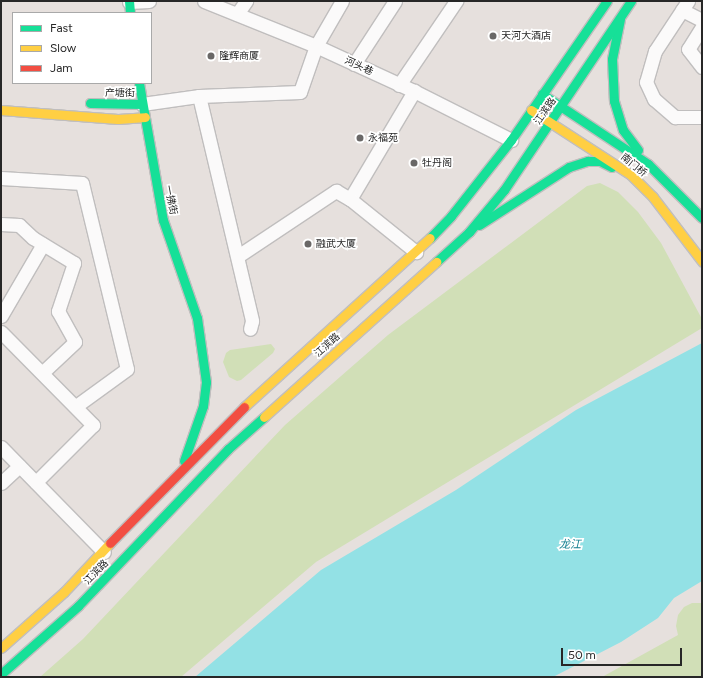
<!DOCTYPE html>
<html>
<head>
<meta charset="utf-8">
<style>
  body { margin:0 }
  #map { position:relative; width:703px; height:678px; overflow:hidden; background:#e6e0dd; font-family:Figtree,"Noto Sans SC",sans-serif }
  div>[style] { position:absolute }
  .green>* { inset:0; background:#d1dfb7 }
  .water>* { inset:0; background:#93e1e5 }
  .roads { filter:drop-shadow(1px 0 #c0bebe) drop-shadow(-1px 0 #c0bebe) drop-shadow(0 1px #c0bebe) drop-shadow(0 -1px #c0bebe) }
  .street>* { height:13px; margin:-6.5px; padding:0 6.5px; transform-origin:6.5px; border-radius:6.5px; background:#fbfafa }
  .fast>* { height:9px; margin:-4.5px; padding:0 4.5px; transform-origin:4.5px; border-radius:4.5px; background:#16e098 }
  .slow>* { height:9px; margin:-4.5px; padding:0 4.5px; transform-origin:4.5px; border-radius:4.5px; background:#ffcf43 }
  .jam>* { height:9px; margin:-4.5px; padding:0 4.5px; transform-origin:4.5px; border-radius:4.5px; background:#f24e42 }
  .dots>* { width:11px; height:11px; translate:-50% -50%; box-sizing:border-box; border:2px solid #fff; border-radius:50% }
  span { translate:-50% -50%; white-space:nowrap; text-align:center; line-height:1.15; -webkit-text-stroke:3.5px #fff; paint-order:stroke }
  .poi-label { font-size:10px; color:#272727 }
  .left { translate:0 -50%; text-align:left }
  .street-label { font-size:10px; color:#272727 }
  .water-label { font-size:11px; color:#137f90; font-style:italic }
  .frame { position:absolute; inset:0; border:2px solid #272727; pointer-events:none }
  .legend { position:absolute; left:12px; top:12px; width:140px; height:72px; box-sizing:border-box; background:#fff; border:1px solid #a9a9a9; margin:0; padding:5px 7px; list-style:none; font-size:12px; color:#272727 }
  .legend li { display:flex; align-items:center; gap:8px; height:20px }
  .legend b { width:20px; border:1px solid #a9a9a9 }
  .scale { position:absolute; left:561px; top:648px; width:121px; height:18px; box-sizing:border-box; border:2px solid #272727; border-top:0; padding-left:5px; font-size:12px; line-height:14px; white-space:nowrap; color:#272727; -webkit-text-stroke:3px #fff; paint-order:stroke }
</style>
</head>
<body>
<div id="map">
  <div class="green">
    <div style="clip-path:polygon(600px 183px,618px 192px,638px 212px,661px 243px,702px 319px,702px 328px,316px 562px,181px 677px,40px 677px,83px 639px,285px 425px,388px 335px,587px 186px)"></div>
    <div style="clip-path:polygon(271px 344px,275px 349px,273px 353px,241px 380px,237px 381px,229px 377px,223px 362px,226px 353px,230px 350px)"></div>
    <div style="clip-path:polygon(692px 603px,702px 603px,702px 677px,602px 677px,678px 635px,676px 626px,678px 615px,684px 607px)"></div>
  </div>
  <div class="water">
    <div style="clip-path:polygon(702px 343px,702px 581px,674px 598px,658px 618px,621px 642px,553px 677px,195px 677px,321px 570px,456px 490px,576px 410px)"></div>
  </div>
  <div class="roads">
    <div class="street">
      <div style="left:204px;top:1px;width:121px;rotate:21.9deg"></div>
      <div style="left:316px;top:46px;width:108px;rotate:24.7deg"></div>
      <div style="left:414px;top:91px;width:109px;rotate:26.8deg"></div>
      <div style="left:688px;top:1px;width:60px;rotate:123.4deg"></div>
      <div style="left:655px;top:51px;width:32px;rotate:106deg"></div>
      <div style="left:646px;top:82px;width:19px;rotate:65deg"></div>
      <div style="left:654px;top:99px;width:28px;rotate:41deg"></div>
      <div style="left:675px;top:117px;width:27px"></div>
      <div style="left:129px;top:2px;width:20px;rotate:-3deg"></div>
      <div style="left:682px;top:10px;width:22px;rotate:27deg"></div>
      <div style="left:237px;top:14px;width:16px;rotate:-55deg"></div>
      <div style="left:702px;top:27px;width:26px;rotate:122deg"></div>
      <div style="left:688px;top:49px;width:23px;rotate:52deg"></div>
      <div style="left:354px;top:64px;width:75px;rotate:-56.9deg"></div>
      <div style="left:399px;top:85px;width:102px;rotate:-55.8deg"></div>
      <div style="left:199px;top:96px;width:231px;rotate:76.7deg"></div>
      <div style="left:252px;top:321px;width:8px;rotate:104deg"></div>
      <div style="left:142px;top:104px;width:58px;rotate:-8deg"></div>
      <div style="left:199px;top:96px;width:101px;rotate:-2.3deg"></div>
      <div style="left:300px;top:92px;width:49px;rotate:-70.8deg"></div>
      <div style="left:316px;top:46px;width:52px;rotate:-60deg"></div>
      <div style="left:1px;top:178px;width:81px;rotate:3.5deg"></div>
      <div style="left:82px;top:183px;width:191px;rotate:76.4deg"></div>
      <div style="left:127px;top:369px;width:63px;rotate:144deg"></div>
      <div style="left:350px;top:199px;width:126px;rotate:-59.3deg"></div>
      <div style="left:1px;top:224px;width:18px;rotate:3deg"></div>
      <div style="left:19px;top:225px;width:19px;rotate:43deg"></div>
      <div style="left:33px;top:238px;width:48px;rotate:31.4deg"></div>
      <div style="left:74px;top:263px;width:51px;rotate:108.4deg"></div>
      <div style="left:58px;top:311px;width:35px;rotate:61deg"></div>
      <div style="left:75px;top:342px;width:45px;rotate:136.8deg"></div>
      <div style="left:238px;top:256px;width:118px;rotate:-33.6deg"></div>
      <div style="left:336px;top:191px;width:16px;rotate:30deg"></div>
      <div style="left:350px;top:199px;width:85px;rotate:38.8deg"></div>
      <div style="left:1px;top:316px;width:83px;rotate:-59.7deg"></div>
      <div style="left:1px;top:332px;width:131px;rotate:45.3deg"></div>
      <div style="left:93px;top:425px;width:81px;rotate:135deg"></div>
      <div style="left:1px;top:447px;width:147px;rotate:45.6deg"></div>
      <div style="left:1px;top:483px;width:25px;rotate:-43deg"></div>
    </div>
    <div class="fast">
      <div style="left:129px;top:1px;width:12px;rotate:85deg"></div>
      <div style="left:620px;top:19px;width:41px;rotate:101.3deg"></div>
      <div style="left:612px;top:59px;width:42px;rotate:87.3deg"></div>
      <div style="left:614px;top:101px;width:30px;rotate:73deg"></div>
      <div style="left:623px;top:130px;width:25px;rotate:53deg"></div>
      <div style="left:139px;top:83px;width:139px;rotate:80.1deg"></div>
      <div style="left:163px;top:220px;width:104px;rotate:70.9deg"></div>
      <div style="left:197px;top:318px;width:65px;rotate:82deg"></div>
      <div style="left:206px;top:382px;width:24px;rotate:97deg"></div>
      <div style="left:203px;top:406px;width:58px;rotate:109.1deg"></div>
      <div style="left:542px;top:94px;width:127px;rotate:33.4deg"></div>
      <div style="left:648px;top:164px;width:76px;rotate:45deg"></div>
      <div style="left:90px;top:103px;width:52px;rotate:1.1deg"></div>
      <div style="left:479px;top:225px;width:107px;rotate:-32.8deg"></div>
      <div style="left:569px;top:167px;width:20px;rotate:-18deg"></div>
      <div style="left:588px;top:161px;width:12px"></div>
      <div style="left:600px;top:161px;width:13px;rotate:27deg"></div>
      <div style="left:430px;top:238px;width:30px;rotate:-46deg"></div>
      <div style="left:451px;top:216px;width:97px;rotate:-51.7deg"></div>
      <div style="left:511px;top:140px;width:169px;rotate:-55.4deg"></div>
      <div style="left:436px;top:262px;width:45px;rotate:-42.3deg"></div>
      <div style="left:469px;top:232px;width:55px;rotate:-50.2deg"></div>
      <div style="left:504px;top:190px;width:228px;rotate:-56.1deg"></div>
      <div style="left:1px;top:674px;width:103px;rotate:-41.4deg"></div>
      <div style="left:78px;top:606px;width:217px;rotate:-46.3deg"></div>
      <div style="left:228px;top:449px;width:48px;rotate:-41.6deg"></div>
    </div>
    <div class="slow">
      <div style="left:1px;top:110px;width:117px;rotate:4.4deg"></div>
      <div style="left:118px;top:119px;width:27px;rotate:-4deg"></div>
      <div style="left:531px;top:110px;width:119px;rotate:33deg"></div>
      <div style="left:631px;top:175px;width:31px;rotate:45deg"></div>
      <div style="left:653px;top:197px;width:81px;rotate:52.6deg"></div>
      <div style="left:244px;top:407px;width:251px;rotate:-42.3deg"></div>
      <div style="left:264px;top:417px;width:232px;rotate:-42deg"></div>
      <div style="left:1px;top:648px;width:84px;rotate:-41.6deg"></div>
      <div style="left:64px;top:592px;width:67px;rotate:-46.8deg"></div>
    </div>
    <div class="jam">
      <div style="left:110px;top:543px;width:191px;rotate:-45.4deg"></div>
    </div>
  </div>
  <div class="dots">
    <div style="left:493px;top:36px;background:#6a6867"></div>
    <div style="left:211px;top:56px;background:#6a6867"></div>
    <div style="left:360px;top:138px;background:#6a6867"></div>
    <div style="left:414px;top:163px;background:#6a6867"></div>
    <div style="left:308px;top:244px;background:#6a6867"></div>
  </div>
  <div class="poi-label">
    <span class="left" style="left:501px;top:36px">天河大酒店</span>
    <span class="left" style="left:219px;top:56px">隆辉商厦</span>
    <span class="left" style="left:368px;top:138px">永福苑</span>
    <span class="left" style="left:422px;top:163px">牡丹阁</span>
    <span class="left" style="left:316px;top:244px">融武大厦</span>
  </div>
  <div class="street-label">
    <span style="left:359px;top:66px;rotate:25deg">河头巷</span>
    <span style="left:120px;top:93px">产塘街</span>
    <span style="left:545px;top:111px;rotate:-55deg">江滨路</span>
    <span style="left:634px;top:165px;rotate:39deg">南门桥</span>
    <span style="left:171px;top:200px;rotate:79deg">一拂街</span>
    <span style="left:327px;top:345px;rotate:-42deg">江滨路</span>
    <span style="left:96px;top:572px;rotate:-45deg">江滨路</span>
  </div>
  <div class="water-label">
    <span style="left:570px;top:545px">龙江</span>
  </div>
  <div class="frame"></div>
  <ul class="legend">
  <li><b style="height:5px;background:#16e098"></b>Fast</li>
  <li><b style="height:5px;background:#ffcf43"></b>Slow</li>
  <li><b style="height:5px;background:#f24e42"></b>Jam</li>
  </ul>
  <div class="scale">50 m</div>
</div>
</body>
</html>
